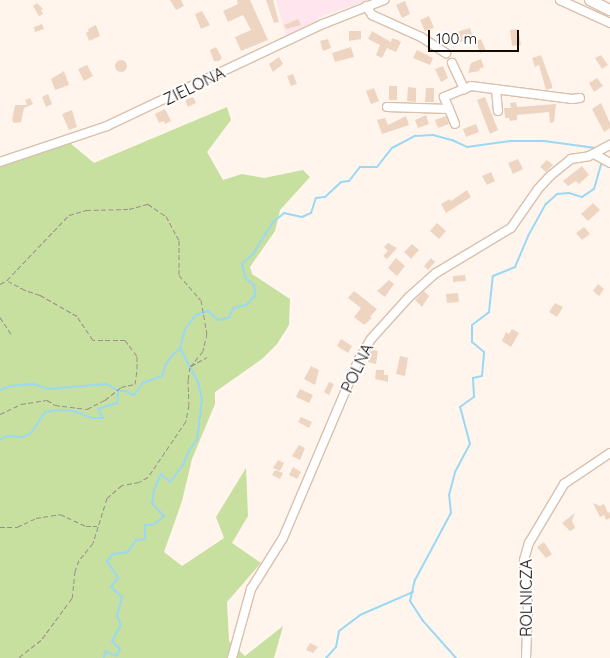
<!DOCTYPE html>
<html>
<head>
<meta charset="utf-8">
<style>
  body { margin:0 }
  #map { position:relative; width:610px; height:658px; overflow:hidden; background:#fff5ec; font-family:Quicksand,sans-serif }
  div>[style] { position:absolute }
  .commercial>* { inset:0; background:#ffe5ed }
  .green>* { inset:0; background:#c7df9f }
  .stream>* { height:2px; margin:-1px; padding:0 1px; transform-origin:1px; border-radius:1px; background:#9bd8f3 }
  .building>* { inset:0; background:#eed5c1 }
  .round { border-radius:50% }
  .path>* { height:1px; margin-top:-0.5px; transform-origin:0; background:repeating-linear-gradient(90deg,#999089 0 5px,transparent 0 7.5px) }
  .roads { filter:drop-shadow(1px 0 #d9c0ac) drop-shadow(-1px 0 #d9c0ac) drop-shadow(0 1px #d9c0ac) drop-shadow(0 -1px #d9c0ac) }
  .minor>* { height:8px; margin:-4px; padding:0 4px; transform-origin:4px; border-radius:4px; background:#fff }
  .major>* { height:10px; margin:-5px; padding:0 5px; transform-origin:5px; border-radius:5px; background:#fff }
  span { translate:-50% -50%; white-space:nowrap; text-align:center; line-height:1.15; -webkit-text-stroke:4px #fff; paint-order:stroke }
  .street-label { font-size:16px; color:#120a04 }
  .scale { position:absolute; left:428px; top:30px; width:91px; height:22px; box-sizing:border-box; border:2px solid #120a04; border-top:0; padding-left:6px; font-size:15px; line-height:18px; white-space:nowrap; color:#120a04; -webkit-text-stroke:4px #fff; paint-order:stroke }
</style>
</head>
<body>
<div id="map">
  <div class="commercial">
    <div style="clip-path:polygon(276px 0,369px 0,317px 18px,319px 23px,287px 40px)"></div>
  </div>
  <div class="green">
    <div style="clip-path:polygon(227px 107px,231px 120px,207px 152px,223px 180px,242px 174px,264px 178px,303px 170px,310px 177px,280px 210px,275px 231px,250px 267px,252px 274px,290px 299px,289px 325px,277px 344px,262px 359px,215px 392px,215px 404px,192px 459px,182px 501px,164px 552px,182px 566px,224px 538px,216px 517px,246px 468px,248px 516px,232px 543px,261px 563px,227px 602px,229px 641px,245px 656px,283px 626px,274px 658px,0 658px,0 165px,21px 156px,70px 143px,94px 163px)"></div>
  </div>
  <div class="stream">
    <div style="left:0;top:390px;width:11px;rotate:-22deg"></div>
    <div style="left:10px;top:386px;width:24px;rotate:-5deg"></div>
    <div style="left:34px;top:384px;width:15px;rotate:20deg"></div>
    <div style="left:48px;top:389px;width:59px;rotate:-4.8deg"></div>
    <div style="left:107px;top:384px;width:13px;rotate:32deg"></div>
    <div style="left:0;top:440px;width:8px;rotate:-30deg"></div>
    <div style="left:7px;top:436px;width:16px;rotate:4deg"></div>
    <div style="left:23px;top:437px;width:9px;rotate:-27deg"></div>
    <div style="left:31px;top:433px;width:25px;rotate:-56deg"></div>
    <div style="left:45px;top:412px;width:12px;rotate:-9deg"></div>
    <div style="left:57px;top:410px;width:17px;rotate:3deg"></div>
    <div style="left:74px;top:411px;width:19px;rotate:21deg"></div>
    <div style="left:92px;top:418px;width:11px"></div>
    <div style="left:103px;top:418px;width:10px;rotate:-119deg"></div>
    <div style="left:98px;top:409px;width:20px;rotate:-18deg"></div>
    <div style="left:117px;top:403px;width:12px;rotate:-85deg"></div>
    <div style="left:118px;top:391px;width:7px"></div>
    <div style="left:125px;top:391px;width:10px;rotate:24deg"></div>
    <div style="left:134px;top:395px;width:15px;rotate:-53deg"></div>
    <div style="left:143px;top:383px;width:20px;rotate:-20deg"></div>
    <div style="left:162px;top:376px;width:13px;rotate:-72deg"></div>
    <div style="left:166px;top:364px;width:12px;rotate:-55deg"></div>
    <div style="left:173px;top:354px;width:9px;rotate:-36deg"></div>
    <div style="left:104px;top:658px;width:7px;rotate:-82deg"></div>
    <div style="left:105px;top:651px;width:12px;rotate:24deg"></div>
    <div style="left:116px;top:656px;width:8px;rotate:-60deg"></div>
    <div style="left:120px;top:649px;width:11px;rotate:-135deg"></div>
    <div style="left:112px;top:641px;width:18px;rotate:-61deg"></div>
    <div style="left:121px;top:625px;width:11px;rotate:-112deg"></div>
    <div style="left:117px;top:615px;width:19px;rotate:-74deg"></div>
    <div style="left:122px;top:597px;width:15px;rotate:-138deg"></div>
    <div style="left:111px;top:587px;width:11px;rotate:-52deg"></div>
    <div style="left:118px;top:578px;width:20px;rotate:-123deg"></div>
    <div style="left:107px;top:561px;width:9px;rotate:-49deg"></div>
    <div style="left:113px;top:554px;width:15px;rotate:-8deg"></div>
    <div style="left:128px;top:552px;width:14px;rotate:-56deg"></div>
    <div style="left:136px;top:540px;width:9px;rotate:-6deg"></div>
    <div style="left:145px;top:539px;width:14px;rotate:-90deg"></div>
    <div style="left:145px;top:525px;width:8px"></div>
    <div style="left:153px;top:525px;width:14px;rotate:-39deg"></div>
    <div style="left:164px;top:516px;width:18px;rotate:-133deg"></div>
    <div style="left:152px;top:503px;width:13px;rotate:-81deg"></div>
    <div style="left:154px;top:490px;width:17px;rotate:-66deg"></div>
    <div style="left:161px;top:474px;width:12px;rotate:42deg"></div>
    <div style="left:170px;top:482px;width:21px;rotate:-53deg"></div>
    <div style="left:183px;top:465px;width:15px;rotate:-67deg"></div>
    <div style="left:189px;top:451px;width:14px;rotate:-54deg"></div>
    <div style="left:197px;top:440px;width:41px;rotate:-83deg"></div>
    <div style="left:202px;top:399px;width:17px;rotate:-103deg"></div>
    <div style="left:198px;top:382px;width:38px;rotate:-118deg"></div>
    <div style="left:180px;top:348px;width:20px;rotate:-75deg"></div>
    <div style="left:185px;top:329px;width:18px;rotate:-52deg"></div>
    <div style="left:196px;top:315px;width:13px;rotate:-18deg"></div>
    <div style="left:208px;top:311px;width:13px;rotate:42deg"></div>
    <div style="left:218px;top:320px;width:11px;rotate:-10deg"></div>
    <div style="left:229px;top:318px;width:11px;rotate:-68deg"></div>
    <div style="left:233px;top:308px;width:13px;rotate:-13deg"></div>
    <div style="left:246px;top:305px;width:13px;rotate:-45deg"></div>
    <div style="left:255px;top:296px;width:11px;rotate:-95deg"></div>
    <div style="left:254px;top:285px;width:10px;rotate:-143deg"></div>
    <div style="left:246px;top:279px;width:16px;rotate:-105deg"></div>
    <div style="left:242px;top:264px;width:15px;rotate:-42deg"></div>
    <div style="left:253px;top:254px;width:38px;rotate:-58deg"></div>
    <div style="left:273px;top:222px;width:14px;rotate:-39deg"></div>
    <div style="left:284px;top:213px;width:18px;rotate:13deg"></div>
    <div style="left:302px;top:217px;width:10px;rotate:-24deg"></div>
    <div style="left:311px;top:213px;width:16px;rotate:-72deg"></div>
    <div style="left:316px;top:198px;width:9px;rotate:-6deg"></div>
    <div style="left:325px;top:197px;width:22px;rotate:-43deg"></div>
    <div style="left:341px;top:182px;width:8px;rotate:-7deg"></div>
    <div style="left:349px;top:181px;width:18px;rotate:-52deg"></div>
    <div style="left:360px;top:167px;width:17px"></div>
    <div style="left:377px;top:167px;width:24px;rotate:-52deg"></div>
    <div style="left:392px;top:148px;width:26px;rotate:-28deg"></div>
    <div style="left:415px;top:136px;width:18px;rotate:-3deg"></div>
    <div style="left:433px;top:135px;width:20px;rotate:15deg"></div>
    <div style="left:452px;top:140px;width:17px;rotate:25deg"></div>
    <div style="left:467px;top:147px;width:44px;rotate:-7.8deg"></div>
    <div style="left:511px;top:141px;width:33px"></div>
    <div style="left:544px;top:141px;width:52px;rotate:7.7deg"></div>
    <div style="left:326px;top:658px;width:15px;rotate:-48deg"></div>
    <div style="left:336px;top:647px;width:16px;rotate:-79deg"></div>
    <div style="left:339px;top:631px;width:26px;rotate:-37deg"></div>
    <div style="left:360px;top:615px;width:58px;rotate:-23.5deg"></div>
    <div style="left:456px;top:658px;width:50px;rotate:-131.7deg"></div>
    <div style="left:423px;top:621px;width:24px;rotate:-123deg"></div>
    <div style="left:410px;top:601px;width:22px;rotate:-77deg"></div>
    <div style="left:415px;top:580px;width:76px;rotate:-61.8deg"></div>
    <div style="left:451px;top:513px;width:18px;rotate:-96deg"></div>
    <div style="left:449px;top:495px;width:24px;rotate:-75deg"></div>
    <div style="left:455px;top:472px;width:32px;rotate:-62deg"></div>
    <div style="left:470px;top:444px;width:38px;rotate:-105deg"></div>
    <div style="left:460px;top:407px;width:17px;rotate:-36deg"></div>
    <div style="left:474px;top:397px;width:19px;rotate:-93deg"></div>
    <div style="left:473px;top:378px;width:9px;rotate:-13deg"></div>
    <div style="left:482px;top:376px;width:24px;rotate:-85deg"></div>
    <div style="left:484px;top:352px;width:16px;rotate:-140deg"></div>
    <div style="left:472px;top:342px;width:17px;rotate:-90deg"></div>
    <div style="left:472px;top:325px;width:21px;rotate:-37deg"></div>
    <div style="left:489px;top:312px;width:36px;rotate:-84deg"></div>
    <div style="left:493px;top:276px;width:24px;rotate:-22deg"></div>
    <div style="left:515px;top:267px;width:34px;rotate:-67deg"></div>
    <div style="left:528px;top:236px;width:37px;rotate:-61deg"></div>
    <div style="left:546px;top:204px;width:15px;rotate:-42deg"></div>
    <div style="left:557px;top:194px;width:12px;rotate:-5deg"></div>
    <div style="left:569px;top:193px;width:14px;rotate:17deg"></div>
    <div style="left:582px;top:197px;width:14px;rotate:-34deg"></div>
    <div style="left:594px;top:189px;width:25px;rotate:-74deg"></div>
    <div style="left:601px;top:165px;width:4px;rotate:-34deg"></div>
  </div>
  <div class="building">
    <div style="clip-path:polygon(170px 0,181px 0,184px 6px,176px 10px)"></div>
    <div style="clip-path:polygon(237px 0,250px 0,268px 40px,241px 51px,235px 37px,251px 30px,243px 15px,228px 22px,223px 11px,238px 4px)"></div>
    <div style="clip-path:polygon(266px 0,273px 0,279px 22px,274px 23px)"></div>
    <div style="clip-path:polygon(405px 1px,410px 14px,402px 18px,396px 5px)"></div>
    <div style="clip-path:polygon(37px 3px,43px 9px,41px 10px,43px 14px,39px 16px,33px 6px)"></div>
    <div style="clip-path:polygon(202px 11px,210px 25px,201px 29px,195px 14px)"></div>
    <div style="clip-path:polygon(429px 16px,434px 28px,425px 31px,420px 20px)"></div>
    <div style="clip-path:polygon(298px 19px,301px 25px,286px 29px,284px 25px)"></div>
    <div style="clip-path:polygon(42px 24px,44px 29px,35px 32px,34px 27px)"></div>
    <div style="clip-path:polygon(96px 25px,100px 36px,89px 41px,86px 33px,89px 31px,88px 29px)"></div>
    <div style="clip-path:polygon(470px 28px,473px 38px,460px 42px,457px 32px)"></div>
    <div style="clip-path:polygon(518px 29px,521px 45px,512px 46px,510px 30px)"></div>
    <div style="clip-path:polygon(349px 31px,361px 31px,361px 39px,349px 41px)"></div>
    <div style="clip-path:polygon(372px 31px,391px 42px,392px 38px,398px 40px,401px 42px,396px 52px,387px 48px,382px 58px,376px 55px,380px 45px,368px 39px)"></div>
    <div style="clip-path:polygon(328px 39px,331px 48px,323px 51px,320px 41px)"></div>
    <div style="clip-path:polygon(481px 39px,486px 51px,480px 53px,476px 41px)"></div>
    <div style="clip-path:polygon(216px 47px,222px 58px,219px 61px,214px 61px,210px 50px)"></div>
    <div style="clip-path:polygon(351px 47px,354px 57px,335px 62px,332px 53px)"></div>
    <div style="clip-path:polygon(417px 50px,433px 58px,430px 65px,413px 58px)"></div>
    <div style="clip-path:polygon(541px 55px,552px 85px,552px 88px,546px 90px,539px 65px,535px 67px,532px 58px)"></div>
    <div style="clip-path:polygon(601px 55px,608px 65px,602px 69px,595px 58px)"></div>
    <div style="clip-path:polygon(279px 57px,283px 64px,273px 72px,269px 64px)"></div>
    <div style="clip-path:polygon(481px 59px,484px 67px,479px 69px,480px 71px,468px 73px,471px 63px)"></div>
    <div class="round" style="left:115px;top:60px;width:12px;height:12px"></div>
    <div style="clip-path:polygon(87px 65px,93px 76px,84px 81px,78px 69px)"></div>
    <div style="clip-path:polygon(443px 66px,448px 78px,441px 82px,435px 69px)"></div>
    <div style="clip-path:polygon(64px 71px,69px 85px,55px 90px,51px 79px)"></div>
    <div style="clip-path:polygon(293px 74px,297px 84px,291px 86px,287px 76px)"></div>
    <div style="clip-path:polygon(597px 78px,603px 86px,594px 92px,589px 83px)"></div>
    <div style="clip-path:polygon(389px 86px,397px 86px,397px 100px,389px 100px)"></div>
    <div style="clip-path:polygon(408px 87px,416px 88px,416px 102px,407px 101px)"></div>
    <div style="clip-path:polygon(374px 88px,379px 101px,371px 104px,366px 91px)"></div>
    <div style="clip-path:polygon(426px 88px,434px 88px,434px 102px,425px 102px)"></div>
    <div style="clip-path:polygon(48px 94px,52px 104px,46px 107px,42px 97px)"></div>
    <div style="clip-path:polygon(193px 97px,196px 103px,188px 107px,185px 100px)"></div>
    <div style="clip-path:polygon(485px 97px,498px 130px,490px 134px,477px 100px)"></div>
    <div style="clip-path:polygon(30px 98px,33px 104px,24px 108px,21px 122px,14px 123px,12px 120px,15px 105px,27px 105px,25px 100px)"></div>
    <div style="clip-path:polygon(516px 102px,517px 107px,556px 104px,554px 122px,550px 123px,549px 112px,517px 115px,517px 120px,510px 121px,509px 118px,505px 118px,504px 108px,511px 108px,510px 103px)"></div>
    <div style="clip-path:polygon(601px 103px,610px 123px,610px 128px,604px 132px,592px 109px)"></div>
    <div style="clip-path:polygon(165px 109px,171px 121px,165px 124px,164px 121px,159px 123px,155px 114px)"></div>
    <div style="clip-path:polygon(72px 110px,77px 127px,69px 130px,62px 114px)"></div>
    <div style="clip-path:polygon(426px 115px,429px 124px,418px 128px,415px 120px)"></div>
    <div style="clip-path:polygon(406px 116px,409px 125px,382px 134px,377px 120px,385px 118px,388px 125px)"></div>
    <div style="clip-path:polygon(446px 116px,449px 124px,438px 128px,435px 120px)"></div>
    <div style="clip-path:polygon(476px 124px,479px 132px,466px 137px,463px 129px)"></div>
    <div style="clip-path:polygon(518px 159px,523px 169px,513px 174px,508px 163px)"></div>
    <div style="clip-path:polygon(547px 160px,553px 165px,546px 172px,540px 167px)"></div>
    <div style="clip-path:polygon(582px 166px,589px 175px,579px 184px,576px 181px,568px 186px,563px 181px)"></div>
    <div style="clip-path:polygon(491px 172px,495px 181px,487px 185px,482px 176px)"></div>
    <div style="clip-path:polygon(467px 190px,471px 197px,446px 213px,441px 204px,450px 199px,451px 201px)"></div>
    <div style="clip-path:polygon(593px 203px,600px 210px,588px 221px,581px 214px)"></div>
    <div style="clip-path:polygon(437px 223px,446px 231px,439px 239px,430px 231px)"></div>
    <div style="clip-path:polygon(584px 227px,590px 234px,582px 240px,576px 233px)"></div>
    <div style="clip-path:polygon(388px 243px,397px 248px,387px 259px,383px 256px,388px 251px,384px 247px)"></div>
    <div style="clip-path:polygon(412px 244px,419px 250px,411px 259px,404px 252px)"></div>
    <div style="clip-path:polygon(396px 258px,405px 266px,397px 276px,388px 268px)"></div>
    <div style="clip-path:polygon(431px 258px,435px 262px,428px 270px,424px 266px)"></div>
    <div style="clip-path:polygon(465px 275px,466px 281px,453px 282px,453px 276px)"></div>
    <div style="clip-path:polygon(389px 280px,394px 284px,385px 297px,377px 291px)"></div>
    <div style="clip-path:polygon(598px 284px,604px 289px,599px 296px,593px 291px)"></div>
    <div style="clip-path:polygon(354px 291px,377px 309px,370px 317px,372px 318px,364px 325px,354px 317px,361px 308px,348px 298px)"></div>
    <div style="clip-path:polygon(424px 291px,429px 296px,422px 307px,415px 300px)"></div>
    <div style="clip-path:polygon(458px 293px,459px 302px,447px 303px,446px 294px)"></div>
    <div style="clip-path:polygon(555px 303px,563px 307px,557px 317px,549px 312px)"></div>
    <div style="clip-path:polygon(512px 329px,519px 333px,511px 347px,502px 341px,506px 332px,509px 334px)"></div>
    <div style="clip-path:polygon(341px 339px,352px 346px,348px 353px,337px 346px)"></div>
    <div style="clip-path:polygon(373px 350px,378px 351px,376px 364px,368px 362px,369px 353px)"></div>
    <div style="clip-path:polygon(400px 356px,408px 358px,405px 376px,396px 374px)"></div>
    <div style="clip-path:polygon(311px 366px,319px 370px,315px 385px,304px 379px)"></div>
    <div style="clip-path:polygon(376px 370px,384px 370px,384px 375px,388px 375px,388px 382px,375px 379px)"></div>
    <div style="clip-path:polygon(329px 382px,334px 384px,329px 395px,324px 392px)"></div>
    <div style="clip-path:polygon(300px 389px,313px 395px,309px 403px,296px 397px)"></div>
    <div style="clip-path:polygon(301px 417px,312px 422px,309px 428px,298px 422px)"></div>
    <div style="clip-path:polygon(299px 445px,305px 448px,300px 460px,292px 456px)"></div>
    <div style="clip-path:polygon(278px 460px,284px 463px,280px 471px,273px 468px)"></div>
    <div style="clip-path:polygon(293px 467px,301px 472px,297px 479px,289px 475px)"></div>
    <div style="clip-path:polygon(275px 470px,283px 473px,280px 479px,272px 475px)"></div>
    <div style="clip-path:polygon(593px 503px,600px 506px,604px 504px,608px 513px,610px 512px,610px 518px,606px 520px,604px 515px,600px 517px)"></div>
    <div style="clip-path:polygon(575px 513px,572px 520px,575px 528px,570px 531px,562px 523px)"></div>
    <div style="clip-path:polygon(544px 542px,552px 554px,546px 558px,537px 547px)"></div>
    <div style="clip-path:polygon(310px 643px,318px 647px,313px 653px,306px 650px)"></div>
  </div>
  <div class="path">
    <div style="left:0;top:284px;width:8px;rotate:-30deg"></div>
    <div style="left:7px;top:280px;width:90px;rotate:-46.4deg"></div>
    <div style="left:69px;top:215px;width:18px;rotate:-16deg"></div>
    <div style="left:86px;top:210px;width:43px;rotate:-1.3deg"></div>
    <div style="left:129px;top:209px;width:20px;rotate:-15deg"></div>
    <div style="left:148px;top:204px;width:22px;rotate:34deg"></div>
    <div style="left:166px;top:216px;width:27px;rotate:62deg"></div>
    <div style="left:179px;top:240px;width:35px;rotate:90deg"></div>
    <div style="left:179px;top:275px;width:33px;rotate:49deg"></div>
    <div style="left:201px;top:300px;width:34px;rotate:80deg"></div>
    <div style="left:207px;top:333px;width:18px;rotate:103deg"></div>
    <div style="left:203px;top:351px;width:21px;rotate:129deg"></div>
    <div style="left:190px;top:367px;width:12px;rotate:99deg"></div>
    <div style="left:188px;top:379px;width:26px;rotate:88deg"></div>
    <div style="left:189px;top:405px;width:16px;rotate:101deg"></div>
    <div style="left:186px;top:421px;width:68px;rotate:124.2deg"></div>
    <div style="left:148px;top:477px;width:10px;rotate:151deg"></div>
    <div style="left:139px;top:482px;width:17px;rotate:170deg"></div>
    <div style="left:122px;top:485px;width:20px;rotate:139deg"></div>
    <div style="left:107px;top:498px;width:47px;rotate:107.3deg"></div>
    <div style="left:93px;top:543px;width:22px;rotate:129deg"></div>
    <div style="left:79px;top:560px;width:12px;rotate:110deg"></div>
    <div style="left:75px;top:571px;width:27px;rotate:96deg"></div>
    <div style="left:72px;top:598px;width:52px;rotate:126.4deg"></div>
    <div style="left:41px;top:640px;width:29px;rotate:142deg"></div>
    <div style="left:0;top:317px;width:20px;rotate:57deg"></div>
    <div style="left:191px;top:366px;width:18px;rotate:-29deg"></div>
    <div style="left:0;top:414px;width:23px;rotate:-25deg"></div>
    <div style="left:21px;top:404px;width:26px;rotate:-9deg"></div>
    <div style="left:47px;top:400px;width:9px;rotate:32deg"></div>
    <div style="left:55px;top:405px;width:32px;rotate:7deg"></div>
    <div style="left:87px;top:409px;width:20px;rotate:-27deg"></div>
    <div style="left:105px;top:400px;width:21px;rotate:-39deg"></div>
    <div style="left:121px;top:387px;width:14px;rotate:-12deg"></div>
    <div style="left:135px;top:384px;width:15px;rotate:-82deg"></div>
    <div style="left:137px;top:369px;width:13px;rotate:-90deg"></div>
    <div style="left:137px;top:356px;width:20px;rotate:-127deg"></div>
    <div style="left:125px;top:340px;width:32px;rotate:180deg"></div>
    <div style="left:93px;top:340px;width:29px;rotate:-124deg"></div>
    <div style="left:77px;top:316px;width:43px;rotate:-150.4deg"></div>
    <div style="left:40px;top:295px;width:16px;rotate:-162deg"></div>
    <div style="left:25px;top:290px;width:19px;rotate:-152deg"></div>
    <div style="left:0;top:527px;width:17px"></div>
    <div style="left:17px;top:527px;width:21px;rotate:-25deg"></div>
    <div style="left:36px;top:518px;width:24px;rotate:-9deg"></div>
    <div style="left:60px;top:514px;width:29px;rotate:25deg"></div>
    <div style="left:86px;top:526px;width:11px"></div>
  </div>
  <div class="roads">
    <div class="minor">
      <div style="left:560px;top:0;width:55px;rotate:24.7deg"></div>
      <div style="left:366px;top:6px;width:11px;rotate:56deg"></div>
      <div style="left:372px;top:15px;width:54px;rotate:24.2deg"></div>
      <div style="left:421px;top:37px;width:30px;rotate:33deg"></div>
      <div style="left:452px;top:63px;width:29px;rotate:65deg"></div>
      <div style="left:496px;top:89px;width:22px;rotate:85deg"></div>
      <div style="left:387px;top:107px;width:62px;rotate:1.8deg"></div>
      <div style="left:449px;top:109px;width:13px;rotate:-113deg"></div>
      <div style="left:444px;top:97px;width:29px;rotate:-22deg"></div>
      <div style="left:471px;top:86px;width:102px;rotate:7.3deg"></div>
      <div style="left:572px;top:99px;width:8px;rotate:-7deg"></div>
      <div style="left:449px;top:109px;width:16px;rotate:68deg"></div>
      <div style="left:594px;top:154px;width:18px;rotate:29deg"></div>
      <div style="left:0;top:162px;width:113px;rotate:-18.6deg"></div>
      <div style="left:107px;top:126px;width:239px;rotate:-25.3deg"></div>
      <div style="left:323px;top:24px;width:66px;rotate:-21.5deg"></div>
      <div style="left:232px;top:658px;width:72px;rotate:-74.6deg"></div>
      <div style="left:251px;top:589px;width:60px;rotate:-57.9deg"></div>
      <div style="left:283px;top:538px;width:194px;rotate:-67deg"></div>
      <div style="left:359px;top:359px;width:23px;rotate:-59deg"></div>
      <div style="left:371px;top:339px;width:57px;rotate:-47.9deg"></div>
      <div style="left:409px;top:297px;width:36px;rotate:-42deg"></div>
      <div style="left:436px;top:273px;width:87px;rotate:-31deg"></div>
      <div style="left:511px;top:228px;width:47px;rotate:-55.3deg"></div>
      <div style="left:538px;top:189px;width:18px;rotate:-47deg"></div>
      <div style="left:550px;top:176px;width:27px;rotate:-39deg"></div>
      <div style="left:571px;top:159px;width:18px;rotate:-9deg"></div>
      <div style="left:589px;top:156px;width:24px;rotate:-28deg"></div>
      <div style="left:526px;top:658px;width:49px;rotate:-87.7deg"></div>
      <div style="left:528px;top:609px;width:49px;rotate:-94.7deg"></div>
      <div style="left:524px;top:560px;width:18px;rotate:-74deg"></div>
      <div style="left:529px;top:543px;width:69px;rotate:-59.3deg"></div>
      <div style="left:564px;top:484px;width:55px;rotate:-34deg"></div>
    </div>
    <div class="major">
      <div style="left:590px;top:0;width:22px;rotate:27deg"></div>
    </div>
  </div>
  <div class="street-label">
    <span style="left:194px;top:86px;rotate:-26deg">ZIELONA</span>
    <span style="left:357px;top:368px;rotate:-64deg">POLNA</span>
    <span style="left:526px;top:598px;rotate:-90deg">ROLNICZA</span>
  </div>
  <div class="scale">100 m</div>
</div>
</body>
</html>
